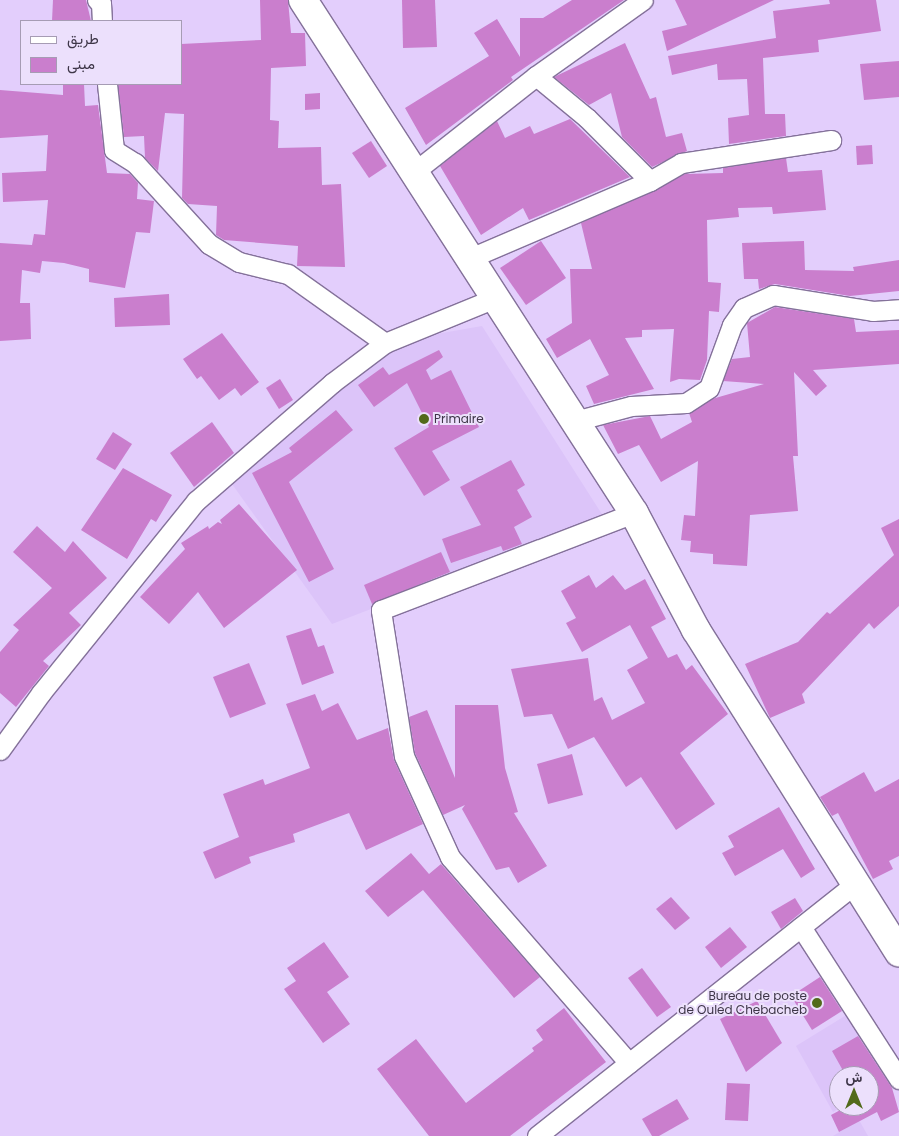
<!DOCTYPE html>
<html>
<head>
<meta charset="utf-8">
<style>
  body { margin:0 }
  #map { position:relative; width:899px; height:1136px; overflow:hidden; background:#e3cefc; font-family:Poppins,Vazirmatn,sans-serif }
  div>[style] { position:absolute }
  .built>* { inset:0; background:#dcc4f9 }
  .building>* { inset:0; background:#ca7ecd }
  .roads { filter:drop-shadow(1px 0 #84719a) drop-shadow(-1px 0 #84719a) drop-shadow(0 1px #84719a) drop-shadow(0 -1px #84719a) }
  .street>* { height:19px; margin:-9.5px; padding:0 9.5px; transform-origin:9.5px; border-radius:9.5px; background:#fff }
  .secondary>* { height:28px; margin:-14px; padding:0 14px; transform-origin:14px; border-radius:14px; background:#fff }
  .dots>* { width:14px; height:14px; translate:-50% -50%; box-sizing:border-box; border:2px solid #ece0fc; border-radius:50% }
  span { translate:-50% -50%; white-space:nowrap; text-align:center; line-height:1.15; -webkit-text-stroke:4px #ece0fc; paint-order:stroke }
  .poi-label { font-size:12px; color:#3e3648 }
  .left { translate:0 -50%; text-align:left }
  .right { translate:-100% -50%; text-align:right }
  .legend { position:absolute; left:20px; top:20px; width:162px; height:65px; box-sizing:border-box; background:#ece0fc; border:1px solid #a69cb4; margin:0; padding:6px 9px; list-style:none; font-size:15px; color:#3e3648 }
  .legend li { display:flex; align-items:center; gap:10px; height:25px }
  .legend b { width:25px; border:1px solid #a69cb4 }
  .north { position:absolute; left:829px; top:1066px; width:50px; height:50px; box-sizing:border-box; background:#ece0fc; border:1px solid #a69cb4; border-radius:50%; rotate:0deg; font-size:14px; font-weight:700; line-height:20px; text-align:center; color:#3e3648 }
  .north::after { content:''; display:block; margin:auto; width:18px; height:22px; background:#526a1b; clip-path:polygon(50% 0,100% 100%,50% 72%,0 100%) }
</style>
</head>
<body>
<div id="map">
  <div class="built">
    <div style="clip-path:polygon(482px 326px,605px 519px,332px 624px,232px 484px,381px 354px,385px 343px)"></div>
    <div style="clip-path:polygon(853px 1011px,891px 1077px,869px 1091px,869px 1076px,839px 1076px,839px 1106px,843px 1106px,833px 1112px,796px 1046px)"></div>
    <div style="clip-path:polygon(859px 1120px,868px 1136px,833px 1136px)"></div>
  </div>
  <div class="building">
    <div style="clip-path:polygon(53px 0,86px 0,91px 21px,52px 21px)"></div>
    <div style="clip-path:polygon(260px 0,288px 0,291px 33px,305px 33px,306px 66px,271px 68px,270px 120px,279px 121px,278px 148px,321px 147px,322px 185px,341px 184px,345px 267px,297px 266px,298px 246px,224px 240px,216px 235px,217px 206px,188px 204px,182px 198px,184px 114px,165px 113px,158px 171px,145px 158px,144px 136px,124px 137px,118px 84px,181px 84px,181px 44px,261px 40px)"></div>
    <div style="clip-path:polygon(402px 0,435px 0,437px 47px,403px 48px)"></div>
    <div style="clip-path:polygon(572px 0,624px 0,511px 77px,513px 80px,426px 145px,405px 108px,489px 56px,474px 33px,497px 19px,520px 57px,520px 18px,543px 18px)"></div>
    <div style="clip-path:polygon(675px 0,774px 0,667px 51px,662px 31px,687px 25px)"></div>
    <div style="clip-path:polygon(829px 0,876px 0,881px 31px,818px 40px,819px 52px,763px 58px,765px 114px,785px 114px,786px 136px,729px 144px,728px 118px,749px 115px,747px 79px,718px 80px,717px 64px,672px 75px,668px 56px,776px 38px,773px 11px,830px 4px)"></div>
    <div style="clip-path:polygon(625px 43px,650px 99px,656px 97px,666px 137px,682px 133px,687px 151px,652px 167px,622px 137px,611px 93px,589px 105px,554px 77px)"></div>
    <div style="clip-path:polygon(899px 61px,899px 97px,864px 100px,860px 64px)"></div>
    <div style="clip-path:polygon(63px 84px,84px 84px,85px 106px,98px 105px,107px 173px,130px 174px,138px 183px,137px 199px,154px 201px,150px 233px,136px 232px,125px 288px,89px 282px,89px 269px,64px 263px,42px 261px,40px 273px,22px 270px,20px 303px,30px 303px,31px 339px,0 341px,0 243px,32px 245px,34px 234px,45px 235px,48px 200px,3px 202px,2px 173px,46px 171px,48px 135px,0 138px,0 90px,63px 95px)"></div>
    <div style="clip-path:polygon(320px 93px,320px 109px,305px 110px,305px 94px)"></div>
    <div style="clip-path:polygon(570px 119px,630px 177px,529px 220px,523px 208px,481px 235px,440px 166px,497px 121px,505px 138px,530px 126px,534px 134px)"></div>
    <div style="clip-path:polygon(371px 141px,387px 166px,369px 178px,352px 153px)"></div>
    <div style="clip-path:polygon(872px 145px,873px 164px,857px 165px,856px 146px)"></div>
    <div style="clip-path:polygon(786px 158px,788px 172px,822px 170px,826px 210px,773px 214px,772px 207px,738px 208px,739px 217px,707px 220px,708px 282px,721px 283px,719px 312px,709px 311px,707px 360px,700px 380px,679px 379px,670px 382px,674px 329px,642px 330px,642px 337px,625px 338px,654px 389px,594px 404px,586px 386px,609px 375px,590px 339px,557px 358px,546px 339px,572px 323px,570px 269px,592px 269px,581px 223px,685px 174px,723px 173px,723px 168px)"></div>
    <div style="clip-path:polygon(541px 241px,566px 278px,526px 305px,500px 268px)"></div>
    <div style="clip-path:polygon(804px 241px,805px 270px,854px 271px,853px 267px,899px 260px,899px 291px,850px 296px,775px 284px,759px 289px,758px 279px,744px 279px,742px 243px)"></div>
    <div style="clip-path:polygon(169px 294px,170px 325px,115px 327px,114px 298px)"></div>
    <div style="clip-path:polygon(775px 307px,854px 319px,856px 332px,899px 330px,899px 364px,813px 370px,827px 386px,816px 396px,794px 372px,798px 456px,793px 456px,798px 511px,750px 515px,747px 566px,713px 564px,713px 554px,690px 552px,691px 541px,681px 540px,684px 515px,695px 516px,698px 461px,661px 482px,639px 445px,618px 454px,603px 425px,650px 416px,661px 439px,692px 422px,689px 413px,712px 399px,764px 384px,723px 381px,732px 359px,750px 357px,747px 323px)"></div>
    <div style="clip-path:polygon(222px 333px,259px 382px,241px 396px,235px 388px,219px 400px,201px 376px,197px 379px,183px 359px)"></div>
    <div style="clip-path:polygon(439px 350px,443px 357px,426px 370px,431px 380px,451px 370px,479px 427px,432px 451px,450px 480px,424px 496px,394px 448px,429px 427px,407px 383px,374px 407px,358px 385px,383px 367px,389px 375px)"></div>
    <div style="clip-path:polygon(280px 379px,293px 400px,279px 409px,266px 388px)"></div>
    <div style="clip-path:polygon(336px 410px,353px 430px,289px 482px,334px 569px,309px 582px,252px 473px,292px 452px,289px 448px)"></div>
    <div style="clip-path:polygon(212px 422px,234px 453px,194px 487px,170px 453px)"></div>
    <div style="clip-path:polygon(113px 432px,132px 444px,115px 470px,96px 459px)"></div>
    <div style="clip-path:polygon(511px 460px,525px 485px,517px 490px,532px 517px,514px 527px,522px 544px,503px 551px,501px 546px,451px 563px,442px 539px,481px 525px,460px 487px)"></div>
    <div style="clip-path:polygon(123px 468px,172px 495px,156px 522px,151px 519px,127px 559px,81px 530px)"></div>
    <div style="clip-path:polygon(239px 504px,297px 570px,224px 628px,198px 592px,169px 624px,140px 597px,185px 549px,181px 543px,208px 526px,209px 529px,218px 522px,222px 524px,220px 520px)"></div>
    <div style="clip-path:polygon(899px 519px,899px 606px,874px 629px,869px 623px,802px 694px,805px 703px,770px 718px,745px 664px,798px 642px,827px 612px,830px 614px,894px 555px,881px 528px)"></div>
    <div style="clip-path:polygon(37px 526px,65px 552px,73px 541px,107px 578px,69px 613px,81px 625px,43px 661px,49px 666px,16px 707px,0 693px,0 652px,19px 630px,13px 625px,52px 588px,13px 552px)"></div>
    <div style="clip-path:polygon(441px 552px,450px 572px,372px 604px,364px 585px)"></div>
    <div style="clip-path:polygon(589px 575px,596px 588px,613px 575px,625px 590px,645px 579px,666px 619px,651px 627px,668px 658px,677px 654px,686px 670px,692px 665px,728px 714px,680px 753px,715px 804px,676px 830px,641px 777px,626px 787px,594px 737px,568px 749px,552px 714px,524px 717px,511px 669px,588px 658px,594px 701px,602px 697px,612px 720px,645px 703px,627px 670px,648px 658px,630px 625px,582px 652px,566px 623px,576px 618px,561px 591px)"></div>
    <div style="clip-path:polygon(311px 628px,318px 647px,324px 645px,334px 673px,302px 685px,286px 636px)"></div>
    <div style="clip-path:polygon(249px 663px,266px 704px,230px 718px,213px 677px)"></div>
    <div style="clip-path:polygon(315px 694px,322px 711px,338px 703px,357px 740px,388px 728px,394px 760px,423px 824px,366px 850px,349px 813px,293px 834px,295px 842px,249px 857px,251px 863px,215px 879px,203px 852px,239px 837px,223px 794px,263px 779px,265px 785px,310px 768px,286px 704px)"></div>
    <div style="clip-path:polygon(455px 705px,498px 705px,505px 768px,518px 812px,514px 813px,547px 866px,518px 883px,509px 867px,496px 870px,462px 809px,465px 805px,443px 815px,415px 753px,409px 717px,427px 710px,455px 778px)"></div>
    <div style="clip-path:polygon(572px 754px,583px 795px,548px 804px,537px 764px)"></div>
    <div style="clip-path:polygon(864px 772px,875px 792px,899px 779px,899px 856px,889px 861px,893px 869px,873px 879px,838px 813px,832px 816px,820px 797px)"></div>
    <div style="clip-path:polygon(779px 807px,815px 869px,801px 878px,783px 849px,735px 876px,722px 853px,734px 847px,728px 836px)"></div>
    <div style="clip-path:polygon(411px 853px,429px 874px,441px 864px,540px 977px,514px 998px,423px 890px,388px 917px,365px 891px)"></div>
    <div style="clip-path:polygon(671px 897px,690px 918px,675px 930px,656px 909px)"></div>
    <div style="clip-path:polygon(795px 898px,803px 911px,781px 929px,771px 912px)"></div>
    <div style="clip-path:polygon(730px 927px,747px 947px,721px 968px,705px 947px)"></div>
    <div style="clip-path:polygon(324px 942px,349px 977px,327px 992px,350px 1024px,323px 1043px,284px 989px,296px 981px,287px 968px)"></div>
    <div style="clip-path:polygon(642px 968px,671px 1007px,657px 1017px,628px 978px)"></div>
    <div style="clip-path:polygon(820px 977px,842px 1011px,812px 1030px,791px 996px)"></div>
    <div style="clip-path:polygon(757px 1001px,782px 1043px,746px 1072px,720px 1019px)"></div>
    <div style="clip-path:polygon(564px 1008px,606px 1062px,510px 1136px,429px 1136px,377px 1069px,416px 1039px,466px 1103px,534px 1051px,532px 1048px,543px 1040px,536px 1030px)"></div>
    <div style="clip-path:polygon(858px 1036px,892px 1088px,899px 1112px,881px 1121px,877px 1112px,839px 1132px,831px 1115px,848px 1106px,869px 1106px,869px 1076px,846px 1076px,832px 1051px)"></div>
    <div style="clip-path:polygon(727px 1083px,750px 1084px,748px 1121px,725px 1120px)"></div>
    <div style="clip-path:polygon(677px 1099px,689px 1119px,659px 1136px,652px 1136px,642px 1119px)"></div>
  </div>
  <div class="roads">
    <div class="street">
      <div style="left:97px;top:0;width:5px;rotate:37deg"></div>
      <div style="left:101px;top:3px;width:18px;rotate:87deg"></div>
      <div style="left:107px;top:84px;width:66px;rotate:83.9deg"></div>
      <div style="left:114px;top:150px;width:25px;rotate:32deg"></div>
      <div style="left:135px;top:163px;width:110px;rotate:47.6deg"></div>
      <div style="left:209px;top:244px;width:35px;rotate:31deg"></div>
      <div style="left:239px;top:262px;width:50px;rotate:13.8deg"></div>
      <div style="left:288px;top:274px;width:119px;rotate:35.4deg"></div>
      <div style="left:414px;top:172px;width:155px;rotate:-38.2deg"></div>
      <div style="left:536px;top:76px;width:131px;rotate:-35.4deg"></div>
      <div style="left:650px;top:181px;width:36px;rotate:-30deg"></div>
      <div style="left:681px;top:163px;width:152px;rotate:-8.7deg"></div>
      <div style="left:468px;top:259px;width:198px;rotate:-23.2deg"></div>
      <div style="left:650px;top:181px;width:89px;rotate:-135deg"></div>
      <div style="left:587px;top:118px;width:66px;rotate:-140.5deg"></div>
      <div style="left:575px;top:421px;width:58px;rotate:-15deg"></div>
      <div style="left:631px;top:406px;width:55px;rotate:-3.1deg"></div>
      <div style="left:686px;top:403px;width:27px;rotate:-33deg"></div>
      <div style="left:709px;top:388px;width:67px;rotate:-69.9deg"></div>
      <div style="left:732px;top:325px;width:21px;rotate:-55deg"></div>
      <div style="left:744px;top:308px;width:32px;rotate:-24deg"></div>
      <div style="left:773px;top:295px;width:101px;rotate:9.1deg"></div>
      <div style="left:873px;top:311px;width:26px;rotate:-4deg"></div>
      <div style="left:0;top:750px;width:70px;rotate:-54.3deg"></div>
      <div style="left:41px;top:693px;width:247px;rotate:-51.1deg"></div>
      <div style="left:196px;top:501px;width:180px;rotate:-40.9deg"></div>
      <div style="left:332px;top:383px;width:66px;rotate:-37deg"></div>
      <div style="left:385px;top:343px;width:117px;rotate:-22.2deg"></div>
      <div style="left:801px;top:927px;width:181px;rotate:57.2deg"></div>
      <div style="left:629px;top:1063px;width:273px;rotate:-131deg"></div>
      <div style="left:450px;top:857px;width:111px;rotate:-114.5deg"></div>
      <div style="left:404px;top:756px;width:148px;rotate:-99deg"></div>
      <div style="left:381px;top:610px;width:271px;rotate:-21deg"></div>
      <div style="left:537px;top:1136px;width:404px;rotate:-38.4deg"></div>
    </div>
    <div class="secondary">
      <div style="left:303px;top:0;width:611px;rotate:57.17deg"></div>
      <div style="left:634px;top:513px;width:132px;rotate:62.1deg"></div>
      <div style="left:696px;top:630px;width:381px;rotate:57.8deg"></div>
    </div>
  </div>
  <div class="dots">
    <div style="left:424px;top:419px;background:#526a1b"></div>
    <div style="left:817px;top:1003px;background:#526a1b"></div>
  </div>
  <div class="poi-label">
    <span class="left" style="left:434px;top:419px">Primaire</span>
    <span class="right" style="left:807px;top:1003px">Bureau de poste<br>de Ouled Chebacheb</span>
  </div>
  <ul class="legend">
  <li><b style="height:6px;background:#fff"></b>طريق</li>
  <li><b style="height:14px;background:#ca7ecd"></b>مبنى</li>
  </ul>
  <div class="north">ش</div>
</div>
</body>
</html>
